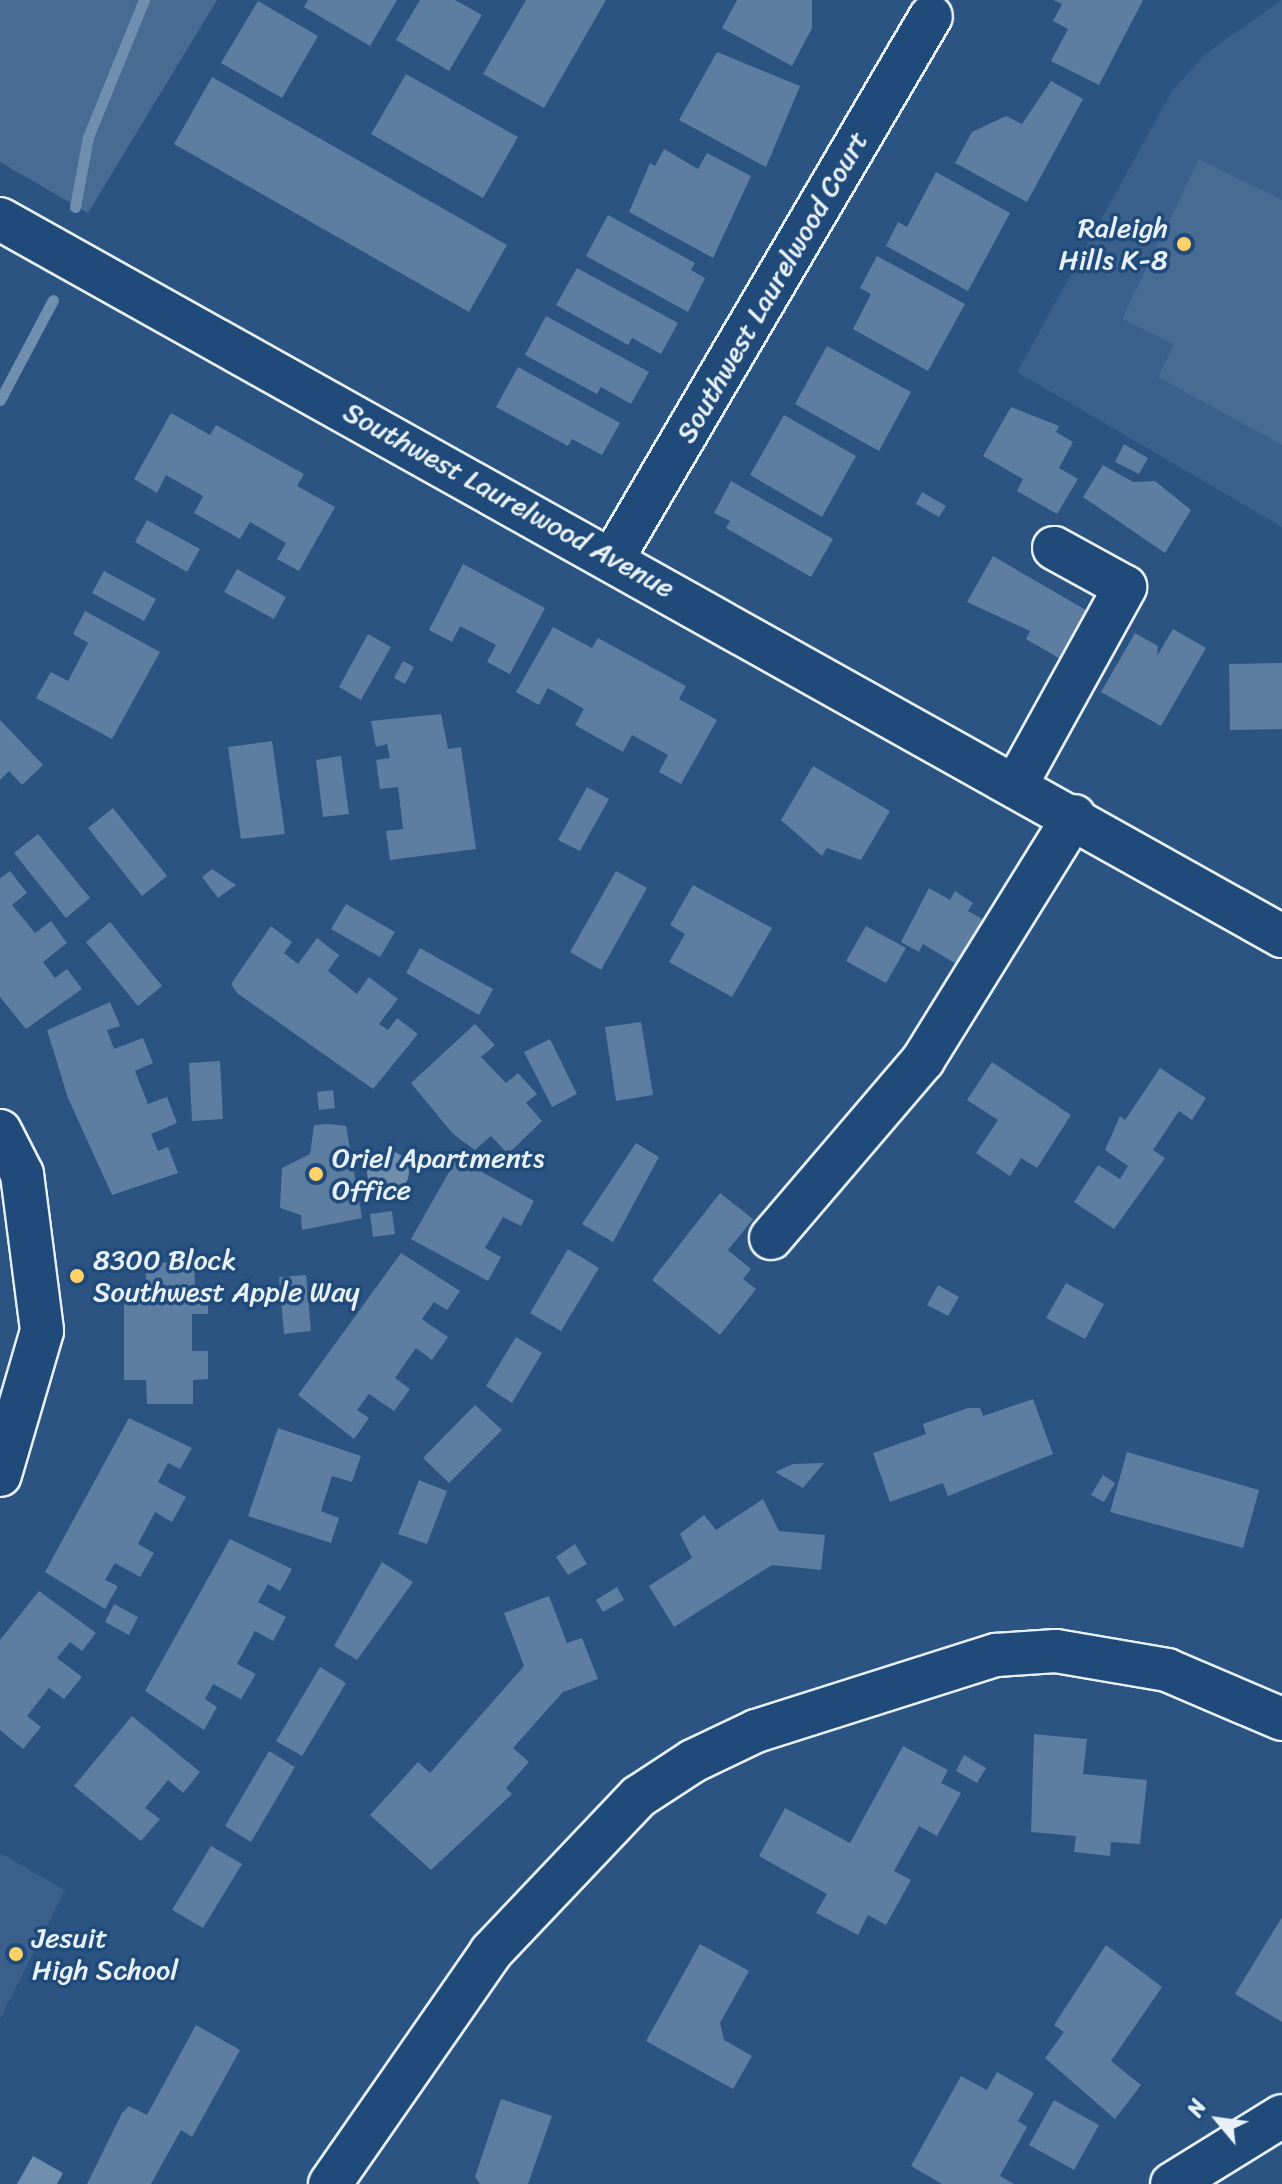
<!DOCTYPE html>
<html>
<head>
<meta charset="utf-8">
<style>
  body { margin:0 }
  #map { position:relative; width:1282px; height:2184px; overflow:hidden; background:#2b5482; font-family:Sriracha,sans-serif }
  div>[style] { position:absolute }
  .built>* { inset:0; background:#3a608b }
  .green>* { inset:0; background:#476b93 }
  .water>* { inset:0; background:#708ead }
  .round { border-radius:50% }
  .stream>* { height:11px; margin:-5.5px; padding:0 5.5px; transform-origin:5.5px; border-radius:5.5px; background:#708ead }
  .building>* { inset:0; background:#5d7da1 }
  .roads { filter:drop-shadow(2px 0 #e8f1f8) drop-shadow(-2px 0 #e8f1f8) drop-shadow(0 2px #e8f1f8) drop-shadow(0 -2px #e8f1f8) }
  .minor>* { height:42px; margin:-21px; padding:0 21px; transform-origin:21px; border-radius:21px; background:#1f4a7a }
  .dots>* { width:22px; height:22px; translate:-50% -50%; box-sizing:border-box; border:4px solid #1f4a7a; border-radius:50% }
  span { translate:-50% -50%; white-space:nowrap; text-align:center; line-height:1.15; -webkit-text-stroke:7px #1f4a7a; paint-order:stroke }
  .poi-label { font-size:28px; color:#e8f1f8 }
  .right { translate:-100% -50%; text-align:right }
  .left { translate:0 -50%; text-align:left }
  .street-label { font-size:28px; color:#e8f1f8 }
  .north { position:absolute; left:1178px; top:2080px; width:80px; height:80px; -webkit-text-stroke:6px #1f4a7a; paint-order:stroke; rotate:299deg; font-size:22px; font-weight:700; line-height:32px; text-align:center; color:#e8f1f8 }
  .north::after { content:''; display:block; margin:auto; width:28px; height:36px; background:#e8f1f8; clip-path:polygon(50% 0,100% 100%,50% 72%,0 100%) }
</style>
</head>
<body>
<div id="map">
  <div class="built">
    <div style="clip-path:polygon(1282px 0,1282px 527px,1017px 372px,1172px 91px,1205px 54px)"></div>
    <div style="clip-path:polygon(0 1853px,65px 1890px,0 2019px)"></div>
  </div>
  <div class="green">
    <div style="clip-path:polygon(0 0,217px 0,88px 213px,0 162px)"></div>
    <div style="clip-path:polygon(1199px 159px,1282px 200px,1282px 445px,1158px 377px,1174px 344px,1122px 319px)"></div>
  </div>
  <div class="water">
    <div class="round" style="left:367px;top:1151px;width:42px;height:42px"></div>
    <div style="clip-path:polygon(33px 2156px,63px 2173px,57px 2184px,17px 2184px)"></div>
  </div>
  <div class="stream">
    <div style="left:75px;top:207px;width:71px;rotate:-79.5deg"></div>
    <div style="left:88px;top:137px;width:148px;rotate:-67.8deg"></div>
    <div style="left:0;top:400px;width:113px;rotate:-62.1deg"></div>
  </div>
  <div class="building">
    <div style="clip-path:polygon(308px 0,397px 0,370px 46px,304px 7px)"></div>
    <div style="clip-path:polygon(420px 0,455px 0,482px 15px,449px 71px,396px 40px)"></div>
    <div style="clip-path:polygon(526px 0,606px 0,544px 108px,483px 74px)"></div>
    <div style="clip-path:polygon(737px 0,812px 0,812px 28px,792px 66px,722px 28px)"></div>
    <div style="clip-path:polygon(1053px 0,1143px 0,1099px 85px,1051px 61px,1068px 29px,1053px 21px,1062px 4px)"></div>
    <div style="clip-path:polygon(258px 1px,318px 36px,282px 98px,221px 63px)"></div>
    <div style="clip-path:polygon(717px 52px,800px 86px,766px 167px,679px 120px)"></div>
    <div style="clip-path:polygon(406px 74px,518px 137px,483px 198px,371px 134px)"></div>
    <div style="clip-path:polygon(212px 77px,507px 245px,469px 312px,174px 144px)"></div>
    <div style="clip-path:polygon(1051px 81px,1083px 99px,1027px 202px,955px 163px,972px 132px,1006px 116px,1022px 124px)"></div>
    <div style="clip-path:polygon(664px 149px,698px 169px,707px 153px,751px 176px,713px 258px,629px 212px,650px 163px,655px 166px)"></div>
    <div style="clip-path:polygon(936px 172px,1010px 213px,968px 291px,886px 246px,898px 222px,907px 227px)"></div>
    <div style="clip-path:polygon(608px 215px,695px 263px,691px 270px,705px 278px,688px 312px,586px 256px)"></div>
    <div style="clip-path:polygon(877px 256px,965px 304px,928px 371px,853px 329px,871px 294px,860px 288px)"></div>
    <div style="clip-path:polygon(577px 268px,678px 323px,661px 354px,632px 338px,628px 345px,556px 305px)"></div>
    <div style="clip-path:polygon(546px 316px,649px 372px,631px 404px,601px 387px,597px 394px,525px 355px)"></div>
    <div style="clip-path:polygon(827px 346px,911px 392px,879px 451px,795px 404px)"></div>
    <div style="clip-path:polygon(518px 367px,620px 423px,602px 455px,572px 439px,568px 446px,496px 407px)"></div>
    <div style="clip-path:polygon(1011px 407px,1059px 426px,1056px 432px,1073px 442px,1059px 468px,1078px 479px,1057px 514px,1017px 491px,1023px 479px,983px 456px)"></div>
    <div style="clip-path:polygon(171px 413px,210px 435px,216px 425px,304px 474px,297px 486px,335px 507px,299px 571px,277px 559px,286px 543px,250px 522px,240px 539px,194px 513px,203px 496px,166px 475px,157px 493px,134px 479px)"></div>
    <div style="clip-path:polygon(784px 415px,856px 456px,822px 517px,750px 475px)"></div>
    <div style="clip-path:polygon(1124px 444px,1148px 458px,1139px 474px,1115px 462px)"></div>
    <div style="clip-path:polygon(1103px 465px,1133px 482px,1155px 481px,1191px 510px,1165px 553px,1083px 497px)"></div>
    <div style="clip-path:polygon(731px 481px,833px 539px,811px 577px,726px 528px,730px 521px,714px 513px)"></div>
    <div style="clip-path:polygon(922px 492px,946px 506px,939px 517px,916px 504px)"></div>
    <div style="clip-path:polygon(147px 520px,200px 549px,187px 572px,135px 542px)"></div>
    <div style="clip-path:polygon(993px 556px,1091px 613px,1064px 661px,1026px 639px,1030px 631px,967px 602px)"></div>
    <div style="clip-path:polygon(463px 564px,545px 608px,510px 674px,487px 662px,496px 645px,460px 626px,452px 642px,429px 630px)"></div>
    <div style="clip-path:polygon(237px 569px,286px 597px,274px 619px,224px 592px)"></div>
    <div style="clip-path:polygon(104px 571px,156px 599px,144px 621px,92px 593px)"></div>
    <div style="clip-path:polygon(85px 611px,160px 652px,112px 739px,36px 698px,51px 672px,68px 681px,88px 643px,73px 634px)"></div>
    <div style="clip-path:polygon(553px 627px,592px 648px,598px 638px,686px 686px,679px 699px,717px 720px,681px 784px,659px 772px,668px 755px,632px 735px,623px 752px,575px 725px,584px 709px,548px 688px,539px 705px,516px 692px)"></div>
    <div style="clip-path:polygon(1173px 629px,1206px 648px,1161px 726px,1101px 692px,1135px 633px,1158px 646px,1157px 656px)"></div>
    <div style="clip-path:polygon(368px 634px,391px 647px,361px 700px,339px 687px)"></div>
    <div style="clip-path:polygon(403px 661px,414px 667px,405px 684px,394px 678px)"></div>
    <div style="clip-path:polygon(1282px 663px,1282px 729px,1230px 730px,1229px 664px)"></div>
    <div style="clip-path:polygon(441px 714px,448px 749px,461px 747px,476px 849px,390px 860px,386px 831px,403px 829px,398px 787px,380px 789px,376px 760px,390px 758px,387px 744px,376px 747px,371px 721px)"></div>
    <div style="clip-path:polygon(0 720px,43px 765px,22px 785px,9px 771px,0 780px)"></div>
    <div style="clip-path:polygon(272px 741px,285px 834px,241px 839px,228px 747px)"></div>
    <div style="clip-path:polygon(341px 756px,349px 814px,323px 817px,316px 760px)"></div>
    <div style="clip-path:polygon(813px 766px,890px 811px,861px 860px,827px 848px,822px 856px,781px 820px)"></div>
    <div style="clip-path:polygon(587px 787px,609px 799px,580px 851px,558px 840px)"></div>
    <div style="clip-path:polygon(113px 808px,167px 876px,142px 896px,88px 828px)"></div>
    <div style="clip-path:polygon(38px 834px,90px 898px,66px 918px,14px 853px)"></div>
    <div style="clip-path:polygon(212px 869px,236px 885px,218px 898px,202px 877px)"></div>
    <div style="clip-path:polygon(10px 871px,27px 893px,12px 905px,35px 933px,51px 921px,67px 943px,43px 962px,55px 978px,67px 969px,82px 989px,26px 1029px,0 997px,0 878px)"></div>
    <div style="clip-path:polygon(616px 871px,647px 888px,601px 970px,570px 952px)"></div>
    <div style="clip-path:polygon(693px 885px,772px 928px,732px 997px,669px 962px,685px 934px,670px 925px)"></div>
    <div style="clip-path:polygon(929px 888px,950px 900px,955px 891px,973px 903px,968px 911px,989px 923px,961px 967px,923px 944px,919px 952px,901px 942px)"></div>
    <div style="clip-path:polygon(346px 904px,395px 932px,380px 957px,331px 929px)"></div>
    <div style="clip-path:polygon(110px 922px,162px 986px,138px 1006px,86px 942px)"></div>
    <div style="clip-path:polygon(271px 926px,292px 942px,284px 953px,298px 964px,317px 938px,339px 955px,328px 971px,357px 994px,369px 977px,398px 999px,379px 1024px,388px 1030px,397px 1018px,418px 1034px,373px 1089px,237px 993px,231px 984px)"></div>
    <div style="clip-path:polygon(866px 926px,906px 948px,886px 983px,846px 961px)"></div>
    <div style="clip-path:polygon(420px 948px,493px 989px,479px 1015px,406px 973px)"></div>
    <div style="clip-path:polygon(110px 1002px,120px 1026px,107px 1030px,114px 1049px,143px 1038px,153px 1063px,135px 1071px,148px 1104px,167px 1097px,177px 1123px,151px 1134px,158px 1151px,168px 1147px,178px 1173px,112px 1195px,68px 1098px,47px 1030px)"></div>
    <div style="clip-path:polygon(641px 1022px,653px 1095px,616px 1101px,605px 1027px)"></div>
    <div style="clip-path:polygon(475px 1024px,495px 1045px,481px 1057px,506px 1083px,518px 1073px,537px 1094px,526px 1103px,542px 1121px,508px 1154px,491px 1136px,475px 1150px,453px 1134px,411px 1083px)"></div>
    <div style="clip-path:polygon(550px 1039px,577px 1094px,552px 1107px,524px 1052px)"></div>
    <div style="clip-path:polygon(220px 1061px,223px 1119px,192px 1121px,189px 1063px)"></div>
    <div style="clip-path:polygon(992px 1062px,1071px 1115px,1037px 1168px,1021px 1158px,1010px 1176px,976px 1153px,998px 1120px,967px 1100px)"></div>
    <div style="clip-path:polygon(1160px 1068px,1206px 1098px,1192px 1120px,1179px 1111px,1153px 1150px,1165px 1158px,1114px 1229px,1074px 1202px,1098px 1165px,1120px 1179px,1128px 1166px,1105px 1150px,1120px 1116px,1125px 1120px)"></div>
    <div style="clip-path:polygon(333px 1090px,335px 1108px,319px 1110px,317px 1092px)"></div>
    <div style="clip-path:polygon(329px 1124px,346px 1126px,362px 1218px,302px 1230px,301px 1215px,280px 1208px,282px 1168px,310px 1154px,314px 1125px)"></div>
    <div style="clip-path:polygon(636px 1143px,659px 1157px,613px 1242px,582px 1224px)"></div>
    <div style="clip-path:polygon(457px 1158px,534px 1201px,521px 1226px,503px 1217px,485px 1248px,501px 1257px,488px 1281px,411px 1239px)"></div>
    <div style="clip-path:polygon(720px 1193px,753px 1219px,728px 1250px,751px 1269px,743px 1279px,756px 1289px,720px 1335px,652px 1280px)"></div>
    <div style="clip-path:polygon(392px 1211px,395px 1234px,373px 1237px,370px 1214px)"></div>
    <div style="clip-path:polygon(568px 1249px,599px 1268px,561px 1331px,530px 1313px)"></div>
    <div style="clip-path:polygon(401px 1253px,460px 1291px,447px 1310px,434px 1302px,422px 1319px,448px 1337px,432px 1360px,416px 1348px,395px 1378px,410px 1389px,394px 1411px,369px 1394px,357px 1410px,369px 1418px,354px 1439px,298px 1395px)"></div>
    <div style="clip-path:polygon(194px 1262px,195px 1286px,208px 1286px,208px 1314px,192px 1314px,192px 1351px,208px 1351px,208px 1379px,193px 1380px,193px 1404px,147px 1404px,146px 1380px,124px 1380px,124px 1286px,146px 1285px,146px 1263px)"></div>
    <div style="clip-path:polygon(306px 1275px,311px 1331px,284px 1334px,279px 1277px)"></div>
    <div style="clip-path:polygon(1066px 1283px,1104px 1304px,1085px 1339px,1046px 1318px)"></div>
    <div style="clip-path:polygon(938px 1285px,959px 1297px,948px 1316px,927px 1305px)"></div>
    <div style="clip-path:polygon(516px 1337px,542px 1353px,512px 1403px,486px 1386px)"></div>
    <div style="clip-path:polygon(1033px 1399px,1053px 1454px,948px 1496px,943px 1483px,890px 1502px,873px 1453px,926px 1434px,923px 1424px,968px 1408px,980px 1408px,983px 1416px)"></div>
    <div style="clip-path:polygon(475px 1405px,502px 1430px,449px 1483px,423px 1458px)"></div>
    <div style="clip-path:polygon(129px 1418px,192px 1448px,180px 1469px,168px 1463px,158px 1482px,186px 1497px,172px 1522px,155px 1512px,138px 1544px,154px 1553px,140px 1577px,115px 1563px,105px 1580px,118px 1586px,105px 1609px,45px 1572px)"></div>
    <div style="clip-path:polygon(278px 1428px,361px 1456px,352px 1482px,332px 1476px,321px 1511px,339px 1518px,331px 1543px,248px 1516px)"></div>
    <div style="clip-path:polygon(1127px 1452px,1259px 1490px,1243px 1548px,1110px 1512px)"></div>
    <div style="clip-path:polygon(824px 1463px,803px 1488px,775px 1472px,793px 1464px)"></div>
    <div style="clip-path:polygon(1103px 1475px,1115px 1483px,1104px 1502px,1091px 1495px)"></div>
    <div style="clip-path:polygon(419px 1480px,447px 1491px,427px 1544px,398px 1534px)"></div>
    <div style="clip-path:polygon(763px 1499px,779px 1531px,825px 1535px,821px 1570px,772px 1565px,674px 1627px,649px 1586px,692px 1558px,680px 1534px,704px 1515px,716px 1530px)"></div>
    <div style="clip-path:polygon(230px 1539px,292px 1569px,280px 1591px,268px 1584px,258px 1602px,286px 1617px,273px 1641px,255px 1631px,237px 1664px,256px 1674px,241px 1699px,213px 1684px,205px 1699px,217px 1707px,204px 1730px,145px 1691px)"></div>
    <div style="clip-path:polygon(575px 1544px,587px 1564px,568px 1575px,556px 1557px)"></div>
    <div style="clip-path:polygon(382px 1562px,413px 1582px,357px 1660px,334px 1646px)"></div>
    <div style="clip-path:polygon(617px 1587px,624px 1600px,603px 1612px,596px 1600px)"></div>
    <div style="clip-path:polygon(39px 1591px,96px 1633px,82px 1651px,70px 1642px,57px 1658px,82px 1677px,64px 1699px,49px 1688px,27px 1716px,41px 1727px,23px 1749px,0 1730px,0 1640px)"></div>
    <div style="clip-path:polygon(549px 1596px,567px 1643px,582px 1638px,598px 1679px,563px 1692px,513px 1748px,529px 1762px,506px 1788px,512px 1794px,431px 1870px,370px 1815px,418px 1762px,430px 1773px,524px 1666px,504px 1613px)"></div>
    <div style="clip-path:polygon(114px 1604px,138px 1617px,129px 1635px,105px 1622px)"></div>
    <div style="clip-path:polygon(320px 1667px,346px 1683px,302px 1756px,276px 1741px)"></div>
    <div style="clip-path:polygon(132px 1716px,200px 1772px,183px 1793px,168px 1780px,145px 1808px,160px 1819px,141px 1841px,74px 1786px)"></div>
    <div style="clip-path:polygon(1034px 1734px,1087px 1739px,1083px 1774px,1147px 1780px,1140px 1844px,1111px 1842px,1110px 1856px,1074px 1852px,1076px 1836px,1031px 1832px)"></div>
    <div style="clip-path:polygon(903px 1746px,948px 1770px,941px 1783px,961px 1793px,937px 1836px,919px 1826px,894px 1871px,911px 1880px,886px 1925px,868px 1915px,858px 1935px,816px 1913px,827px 1894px,759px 1856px,785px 1808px,850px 1843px)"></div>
    <div style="clip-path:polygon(269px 1751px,295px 1767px,251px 1842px,225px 1826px)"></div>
    <div style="clip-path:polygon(964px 1755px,986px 1768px,977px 1783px,956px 1771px)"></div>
    <div style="clip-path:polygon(211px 1846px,242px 1864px,203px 1928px,172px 1910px)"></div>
    <div style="clip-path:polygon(1282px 1917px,1282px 2022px,1235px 1994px)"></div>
    <div style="clip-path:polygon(700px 1944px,749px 1971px,720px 2023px,724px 2040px,752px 2056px,733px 2089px,646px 2041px)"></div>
    <div style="clip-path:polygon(1106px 1945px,1162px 1987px,1111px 2061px,1141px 2085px,1115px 2119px,1045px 2058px,1064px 2032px,1054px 2025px)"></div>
    <div style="clip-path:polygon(196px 2025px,240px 2050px,192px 2137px,181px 2130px,151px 2184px,87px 2184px,122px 2113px,129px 2106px,147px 2115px)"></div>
    <div style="clip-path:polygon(997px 2072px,1034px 2093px,1018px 2121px,1027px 2127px,1000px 2176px,1014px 2184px,942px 2184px,911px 2166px,961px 2076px,987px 2090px)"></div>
    <div style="clip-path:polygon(501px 2099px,552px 2116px,528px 2184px,480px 2184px,475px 2177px)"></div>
    <div style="clip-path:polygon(1054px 2100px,1099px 2125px,1074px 2170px,1029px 2145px)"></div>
  </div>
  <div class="roads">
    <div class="minor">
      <div style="left:0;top:219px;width:1469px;rotate:29.22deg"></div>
      <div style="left:613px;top:558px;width:628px;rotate:-59.6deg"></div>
      <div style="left:1017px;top:783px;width:224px;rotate:-61.1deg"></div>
      <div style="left:1125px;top:587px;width:81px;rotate:-151.2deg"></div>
      <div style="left:0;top:1131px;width:48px;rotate:62.9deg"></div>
      <div style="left:22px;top:1174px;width:158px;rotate:82.7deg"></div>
      <div style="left:42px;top:1331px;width:150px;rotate:106.3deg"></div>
      <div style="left:771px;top:1238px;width:234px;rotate:-49.5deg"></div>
      <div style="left:923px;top:1060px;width:287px;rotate:-58.2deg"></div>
      <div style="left:330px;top:2184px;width:282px;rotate:-55.2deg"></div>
      <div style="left:491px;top:1952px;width:214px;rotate:-46.5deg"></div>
      <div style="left:638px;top:1797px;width:66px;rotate:-33.2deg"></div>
      <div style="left:693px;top:1761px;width:70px;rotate:-25.5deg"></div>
      <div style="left:756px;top:1731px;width:252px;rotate:-17.6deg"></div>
      <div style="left:996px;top:1655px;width:60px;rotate:-3.8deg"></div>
      <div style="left:1056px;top:1651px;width:113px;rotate:9.7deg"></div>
      <div style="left:1167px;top:1670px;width:125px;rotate:23.1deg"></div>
      <div style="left:1172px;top:2184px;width:129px;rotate:-31.7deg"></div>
    </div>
  </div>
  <div class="dots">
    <div style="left:1184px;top:244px;background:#ffd166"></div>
    <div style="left:316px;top:1174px;background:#ffd166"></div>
    <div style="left:77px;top:1276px;background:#ffd166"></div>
    <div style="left:16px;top:1954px;background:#ffd166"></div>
  </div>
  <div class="poi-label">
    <span class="right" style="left:1168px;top:244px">Raleigh<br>Hills K-8</span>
    <span class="left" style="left:332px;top:1174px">Oriel Apartments<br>Office</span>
    <span class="left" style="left:93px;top:1276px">8300 Block<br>Southwest Apple Way</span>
    <span class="left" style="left:32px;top:1954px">Jesuit<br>High School</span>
  </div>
  <div class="street-label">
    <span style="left:772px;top:287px;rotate:-60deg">Southwest Laurelwood Court</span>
    <span style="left:509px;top:500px;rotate:29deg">Southwest Laurelwood Avenue</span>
  </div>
  <div class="north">N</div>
</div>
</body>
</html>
